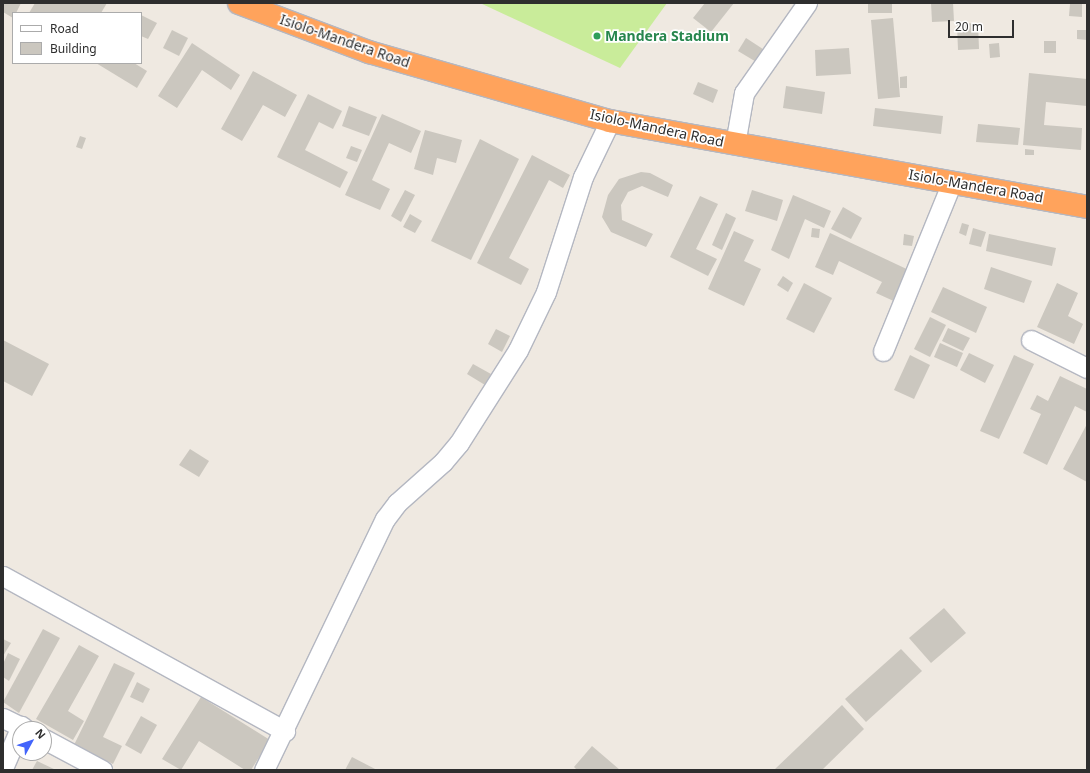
<!DOCTYPE html>
<html>
<head>
<meta charset="utf-8">
<style>
  body { margin:0 }
  #map { position:relative; width:1090px; height:773px; overflow:hidden; background:#efe9e1; font-family:"Noto Sans",sans-serif }
  div>[style] { position:absolute }
  .pitch>* { inset:0; background:#c9ec9a }
  .building>* { inset:0; background:#cbc7bf }
  .roads { filter:drop-shadow(1px 0 #b4b7c1) drop-shadow(-1px 0 #b4b7c1) drop-shadow(0 1px #b4b7c1) drop-shadow(0 -1px #b4b7c1) }
  .street>* { height:19px; margin:-9.5px; padding:0 9.5px; transform-origin:9.5px; border-radius:9.5px; background:#fff }
  .highway>* { height:22px; margin:-11px; padding:0 11px; transform-origin:11px; border-radius:11px; background:#ffa35c }
  .dots>* { width:11px; height:11px; translate:-50% -50%; box-sizing:border-box; border:2px solid #fff; border-radius:50% }
  span { translate:-50% -50%; white-space:nowrap; text-align:center; line-height:1.15; -webkit-text-stroke:3.5px #fff; paint-order:stroke }
  .leisure-label { font-size:14px; color:#27864d; font-weight:700 }
  .left { translate:0 -50%; text-align:left }
  .street-label { font-size:14px; color:#2e2e2e }
  .frame { position:absolute; inset:0; border:4px solid #2e2e2e; pointer-events:none }
  .legend { position:absolute; left:12px; top:12px; width:130px; height:52px; box-sizing:border-box; background:#fff; border:1px solid #ababab; margin:0; padding:5px 7px; list-style:none; font-size:12px; color:#2e2e2e }
  .legend li { display:flex; align-items:center; gap:8px; height:20px }
  .legend b { width:20px; border:1px solid #ababab }
  .north { position:absolute; left:12px; top:721px; width:40px; height:40px; box-sizing:border-box; background:#fff; border:1px solid #ababab; border-radius:50%; rotate:50deg; font-size:11px; font-weight:700; line-height:16px; text-align:center; color:#2e2e2e }
  .north::after { content:''; display:block; margin:auto; width:14px; height:18px; background:#4264fb; clip-path:polygon(50% 0,100% 100%,50% 72%,0 100%) }
  .scale { position:absolute; left:948px; top:20px; width:66px; height:18px; box-sizing:border-box; border:2px solid #2e2e2e; border-top:0; padding-left:5px; font-size:12px; line-height:14px; white-space:nowrap; color:#2e2e2e; -webkit-text-stroke:3px #fff; paint-order:stroke }
</style>
</head>
<body>
<div id="map">
  <div class="pitch">
    <div style="clip-path:polygon(480px 3px,667px 3px,620px 68px)"></div>
  </div>
  <div class="building">
    <div style="clip-path:polygon(3px 3px,21px 3px,16px 13px,13px 13px,13px 18px,3px 12px)"></div>
    <div style="clip-path:polygon(35px 3px,107px 3px,101px 13px,29px 13px)"></div>
    <div style="clip-path:polygon(705px 3px,734px 3px,711px 32px,693px 18px)"></div>
    <div style="clip-path:polygon(868px 3px,892px 3px,892px 13px,868px 13px)"></div>
    <div style="clip-path:polygon(931px 3px,953px 3px,954px 21px,932px 22px)"></div>
    <div style="clip-path:polygon(1070px 4px,1082px 4px,1082px 17px,1069px 16px)"></div>
    <div style="clip-path:polygon(141px 15px,157px 23px,148px 39px,141px 36px)"></div>
    <div style="clip-path:polygon(893px 18px,900px 97px,878px 99px,871px 20px)"></div>
    <div style="clip-path:polygon(978px 23px,979px 49px,958px 50px,957px 24px)"></div>
    <div style="clip-path:polygon(172px 30px,188px 38px,179px 56px,163px 48px)"></div>
    <div style="clip-path:polygon(1077px 30px,1087px 30px,1087px 40px,1077px 39px)"></div>
    <div style="clip-path:polygon(746px 38px,766px 51px,758px 63px,738px 51px)"></div>
    <div style="clip-path:polygon(1044px 41px,1056px 41px,1056px 53px,1044px 53px)"></div>
    <div style="clip-path:polygon(192px 43px,240px 75px,231px 90px,202px 70px,177px 108px,158px 96px)"></div>
    <div style="clip-path:polygon(999px 43px,1000px 57px,990px 58px,989px 44px)"></div>
    <div style="clip-path:polygon(849px 48px,851px 74px,816px 76px,815px 50px)"></div>
    <div style="clip-path:polygon(96px 63px,134px 63px,147px 71px,137px 88px)"></div>
    <div style="clip-path:polygon(253px 71px,297px 95px,285px 117px,263px 105px,242px 141px,221px 129px)"></div>
    <div style="clip-path:polygon(1029px 73px,1087px 79px,1087px 106px,1046px 102px,1044px 125px,1082px 128px,1081px 150px,1023px 145px)"></div>
    <div style="clip-path:polygon(907px 76px,907px 88px,900px 88px,900px 77px)"></div>
    <div style="clip-path:polygon(698px 82px,718px 90px,713px 103px,693px 94px)"></div>
    <div style="clip-path:polygon(786px 86px,825px 92px,822px 114px,783px 108px)"></div>
    <div style="clip-path:polygon(308px 94px,342px 111px,333px 129px,319px 122px,305px 150px,348px 172px,340px 188px,277px 157px)"></div>
    <div style="clip-path:polygon(349px 106px,377px 117px,369px 136px,342px 126px)"></div>
    <div style="clip-path:polygon(875px 108px,943px 116px,941px 134px,873px 126px)"></div>
    <div style="clip-path:polygon(382px 114px,421px 131px,411px 153px,389px 143px,372px 180px,390px 189px,380px 210px,345px 195px)"></div>
    <div style="clip-path:polygon(978px 124px,1020px 128px,1018px 145px,976px 142px)"></div>
    <div style="clip-path:polygon(425px 130px,462px 140px,456px 163px,437px 158px,433px 175px,414px 169px)"></div>
    <div style="clip-path:polygon(80px 136px,86px 138px,82px 149px,76px 147px)"></div>
    <div style="clip-path:polygon(480px 139px,519px 159px,471px 260px,431px 241px)"></div>
    <div style="clip-path:polygon(351px 146px,362px 150px,357px 162px,346px 158px)"></div>
    <div style="clip-path:polygon(1025px 149px,1034px 150px,1034px 155px,1025px 155px)"></div>
    <div style="clip-path:polygon(532px 155px,570px 175px,563px 188px,549px 180px,509px 258px,529px 269px,521px 285px,477px 263px)"></div>
    <div style="clip-path:polygon(641px 172px,650px 173px,673px 185px,668px 197px,642px 186px,628px 192px,621px 205px,622px 220px,653px 234px,646px 247px,611px 232px,602px 217px,608px 195px,619px 179px)"></div>
    <div style="clip-path:polygon(405px 190px,415px 195px,401px 222px,391px 216px)"></div>
    <div style="clip-path:polygon(752px 190px,783px 200px,777px 221px,745px 211px)"></div>
    <div style="clip-path:polygon(793px 195px,831px 211px,824px 228px,805px 219px,789px 259px,771px 250px)"></div>
    <div style="clip-path:polygon(700px 196px,718px 204px,696px 249px,717px 259px,708px 276px,670px 257px)"></div>
    <div style="clip-path:polygon(843px 207px,862px 218px,851px 239px,831px 229px)"></div>
    <div style="clip-path:polygon(726px 213px,736px 218px,722px 250px,712px 245px)"></div>
    <div style="clip-path:polygon(410px 214px,422px 221px,415px 233px,403px 227px)"></div>
    <div style="clip-path:polygon(962px 223px,969px 225px,966px 236px,959px 233px)"></div>
    <div style="clip-path:polygon(812px 228px,820px 229px,819px 238px,811px 237px)"></div>
    <div style="clip-path:polygon(973px 228px,986px 232px,981px 247px,969px 244px)"></div>
    <div style="clip-path:polygon(734px 231px,754px 240px,744px 261px,761px 269px,744px 306px,708px 289px)"></div>
    <div style="clip-path:polygon(830px 233px,913px 272px,898px 303px,876px 293px,882px 282px,839px 261px,833px 275px,815px 267px)"></div>
    <div style="clip-path:polygon(904px 234px,914px 236px,912px 246px,903px 245px)"></div>
    <div style="clip-path:polygon(989px 234px,1056px 248px,1052px 266px,986px 251px)"></div>
    <div style="clip-path:polygon(991px 267px,1032px 281px,1024px 303px,984px 289px)"></div>
    <div style="clip-path:polygon(783px 276px,793px 283px,788px 292px,777px 285px)"></div>
    <div style="clip-path:polygon(804px 283px,832px 298px,814px 333px,786px 319px)"></div>
    <div style="clip-path:polygon(1057px 283px,1078px 293px,1068px 316px,1083px 324px,1074px 344px,1037px 327px)"></div>
    <div style="clip-path:polygon(943px 287px,987px 307px,976px 333px,931px 312px)"></div>
    <div style="clip-path:polygon(930px 317px,946px 325px,930px 357px,914px 349px)"></div>
    <div style="clip-path:polygon(948px 328px,970px 338px,963px 351px,942px 341px)"></div>
    <div style="clip-path:polygon(496px 329px,510px 336px,502px 352px,488px 344px)"></div>
    <div style="clip-path:polygon(3px 340px,49px 364px,32px 396px,3px 381px)"></div>
    <div style="clip-path:polygon(940px 343px,963px 353px,957px 367px,934px 357px)"></div>
    <div style="clip-path:polygon(969px 353px,994px 365px,985px 383px,960px 370px)"></div>
    <div style="clip-path:polygon(910px 355px,930px 365px,914px 399px,894px 390px)"></div>
    <div style="clip-path:polygon(1014px 355px,1034px 364px,999px 439px,980px 431px)"></div>
    <div style="clip-path:polygon(473px 364px,491px 374px,485px 385px,467px 374px)"></div>
    <div style="clip-path:polygon(1060px 376px,1087px 389px,1087px 412px,1075px 406px,1047px 465px,1023px 453px,1041px 414px,1030px 409px,1037px 395px,1048px 401px)"></div>
    <div style="clip-path:polygon(1087px 424px,1087px 482px,1063px 469px)"></div>
    <div style="clip-path:polygon(190px 449px,209px 461px,199px 477px,179px 465px)"></div>
    <div style="clip-path:polygon(944px 608px,966px 633px,931px 663px,909px 638px)"></div>
    <div style="clip-path:polygon(43px 629px,60px 638px,19px 713px,3px 702px)"></div>
    <div style="clip-path:polygon(3px 639px,11px 643px,3px 656px)"></div>
    <div style="clip-path:polygon(79px 645px,99px 656px,68px 711px,84px 721px,73px 740px,36px 719px)"></div>
    <div style="clip-path:polygon(901px 649px,922px 671px,866px 722px,845px 699px)"></div>
    <div style="clip-path:polygon(8px 653px,20px 659px,9px 681px,3px 677px,3px 664px)"></div>
    <div style="clip-path:polygon(114px 663px,135px 673px,103px 737px,122px 746px,113px 764px,74px 745px)"></div>
    <div style="clip-path:polygon(137px 682px,150px 689px,143px 703px,130px 697px)"></div>
    <div style="clip-path:polygon(201px 697px,270px 740px,251px 770px,245px 770px,199px 741px,181px 770px,162px 759px)"></div>
    <div style="clip-path:polygon(842px 705px,864px 729px,822px 770px,774px 770px)"></div>
    <div style="clip-path:polygon(141px 716px,157px 725px,141px 754px,125px 745px)"></div>
    <div style="clip-path:polygon(592px 746px,620px 770px,577px 770px,574px 767px)"></div>
    <div style="clip-path:polygon(352px 757px,377px 770px,345px 770px)"></div>
    <div style="clip-path:polygon(37px 761px,56px 770px,32px 770px)"></div>
  </div>
  <div class="roads">
    <div class="street">
      <div style="left:735px;top:144px;width:52px;rotate:-80deg"></div>
      <div style="left:744px;top:93px;width:110px;rotate:-55deg"></div>
      <div style="left:1031px;top:340px;width:63px;rotate:26.6deg"></div>
      <div style="left:883px;top:351px;width:183px;rotate:-67.8deg"></div>
      <div style="left:3px;top:576px;width:322px;rotate:28.8deg"></div>
      <div style="left:3px;top:718px;width:25px;rotate:26deg"></div>
      <div style="left:44px;top:739px;width:66px;rotate:28.1deg"></div>
      <div style="left:3px;top:768px;width:46px;rotate:-66.8deg"></div>
      <div style="left:264px;top:770px;width:279px;rotate:-64.3deg"></div>
      <div style="left:385px;top:519px;width:20px;rotate:-53deg"></div>
      <div style="left:397px;top:503px;width:62px;rotate:-41.7deg"></div>
      <div style="left:443px;top:462px;width:25px;rotate:-50deg"></div>
      <div style="left:459px;top:443px;width:110px;rotate:-57.6deg"></div>
      <div style="left:518px;top:350px;width:64px;rotate:-64.2deg"></div>
      <div style="left:546px;top:292px;width:121px;rotate:-72.2deg"></div>
      <div style="left:583px;top:177px;width:62px;rotate:-64.3deg"></div>
    </div>
    <div class="highway">
      <div style="left:239px;top:3px;width:139px;rotate:20.7deg"></div>
      <div style="left:369px;top:52px;width:251px;rotate:16deg"></div>
      <div style="left:610px;top:121px;width:485px;rotate:10.2deg"></div>
    </div>
  </div>
  <div class="dots">
    <div style="left:597px;top:36px;background:#2e9e5b"></div>
  </div>
  <div class="leisure-label">
    <span class="left" style="left:605px;top:36px">Mandera Stadium</span>
  </div>
  <div class="street-label">
    <span style="left:345px;top:41px;rotate:19deg">Isiolo-Mandera Road</span>
    <span style="left:657px;top:128px;rotate:12deg">Isiolo-Mandera Road</span>
    <span style="left:976px;top:186px;rotate:10deg">Isiolo-Mandera Road</span>
  </div>
  <div class="frame"></div>
  <ul class="legend">
  <li><b style="height:5px;background:#fff"></b>Road</li>
  <li><b style="height:11px;background:#cbc7bf"></b>Building</li>
  </ul>
  <div class="north">N</div>
  <div class="scale">20 m</div>
</div>
</body>
</html>
